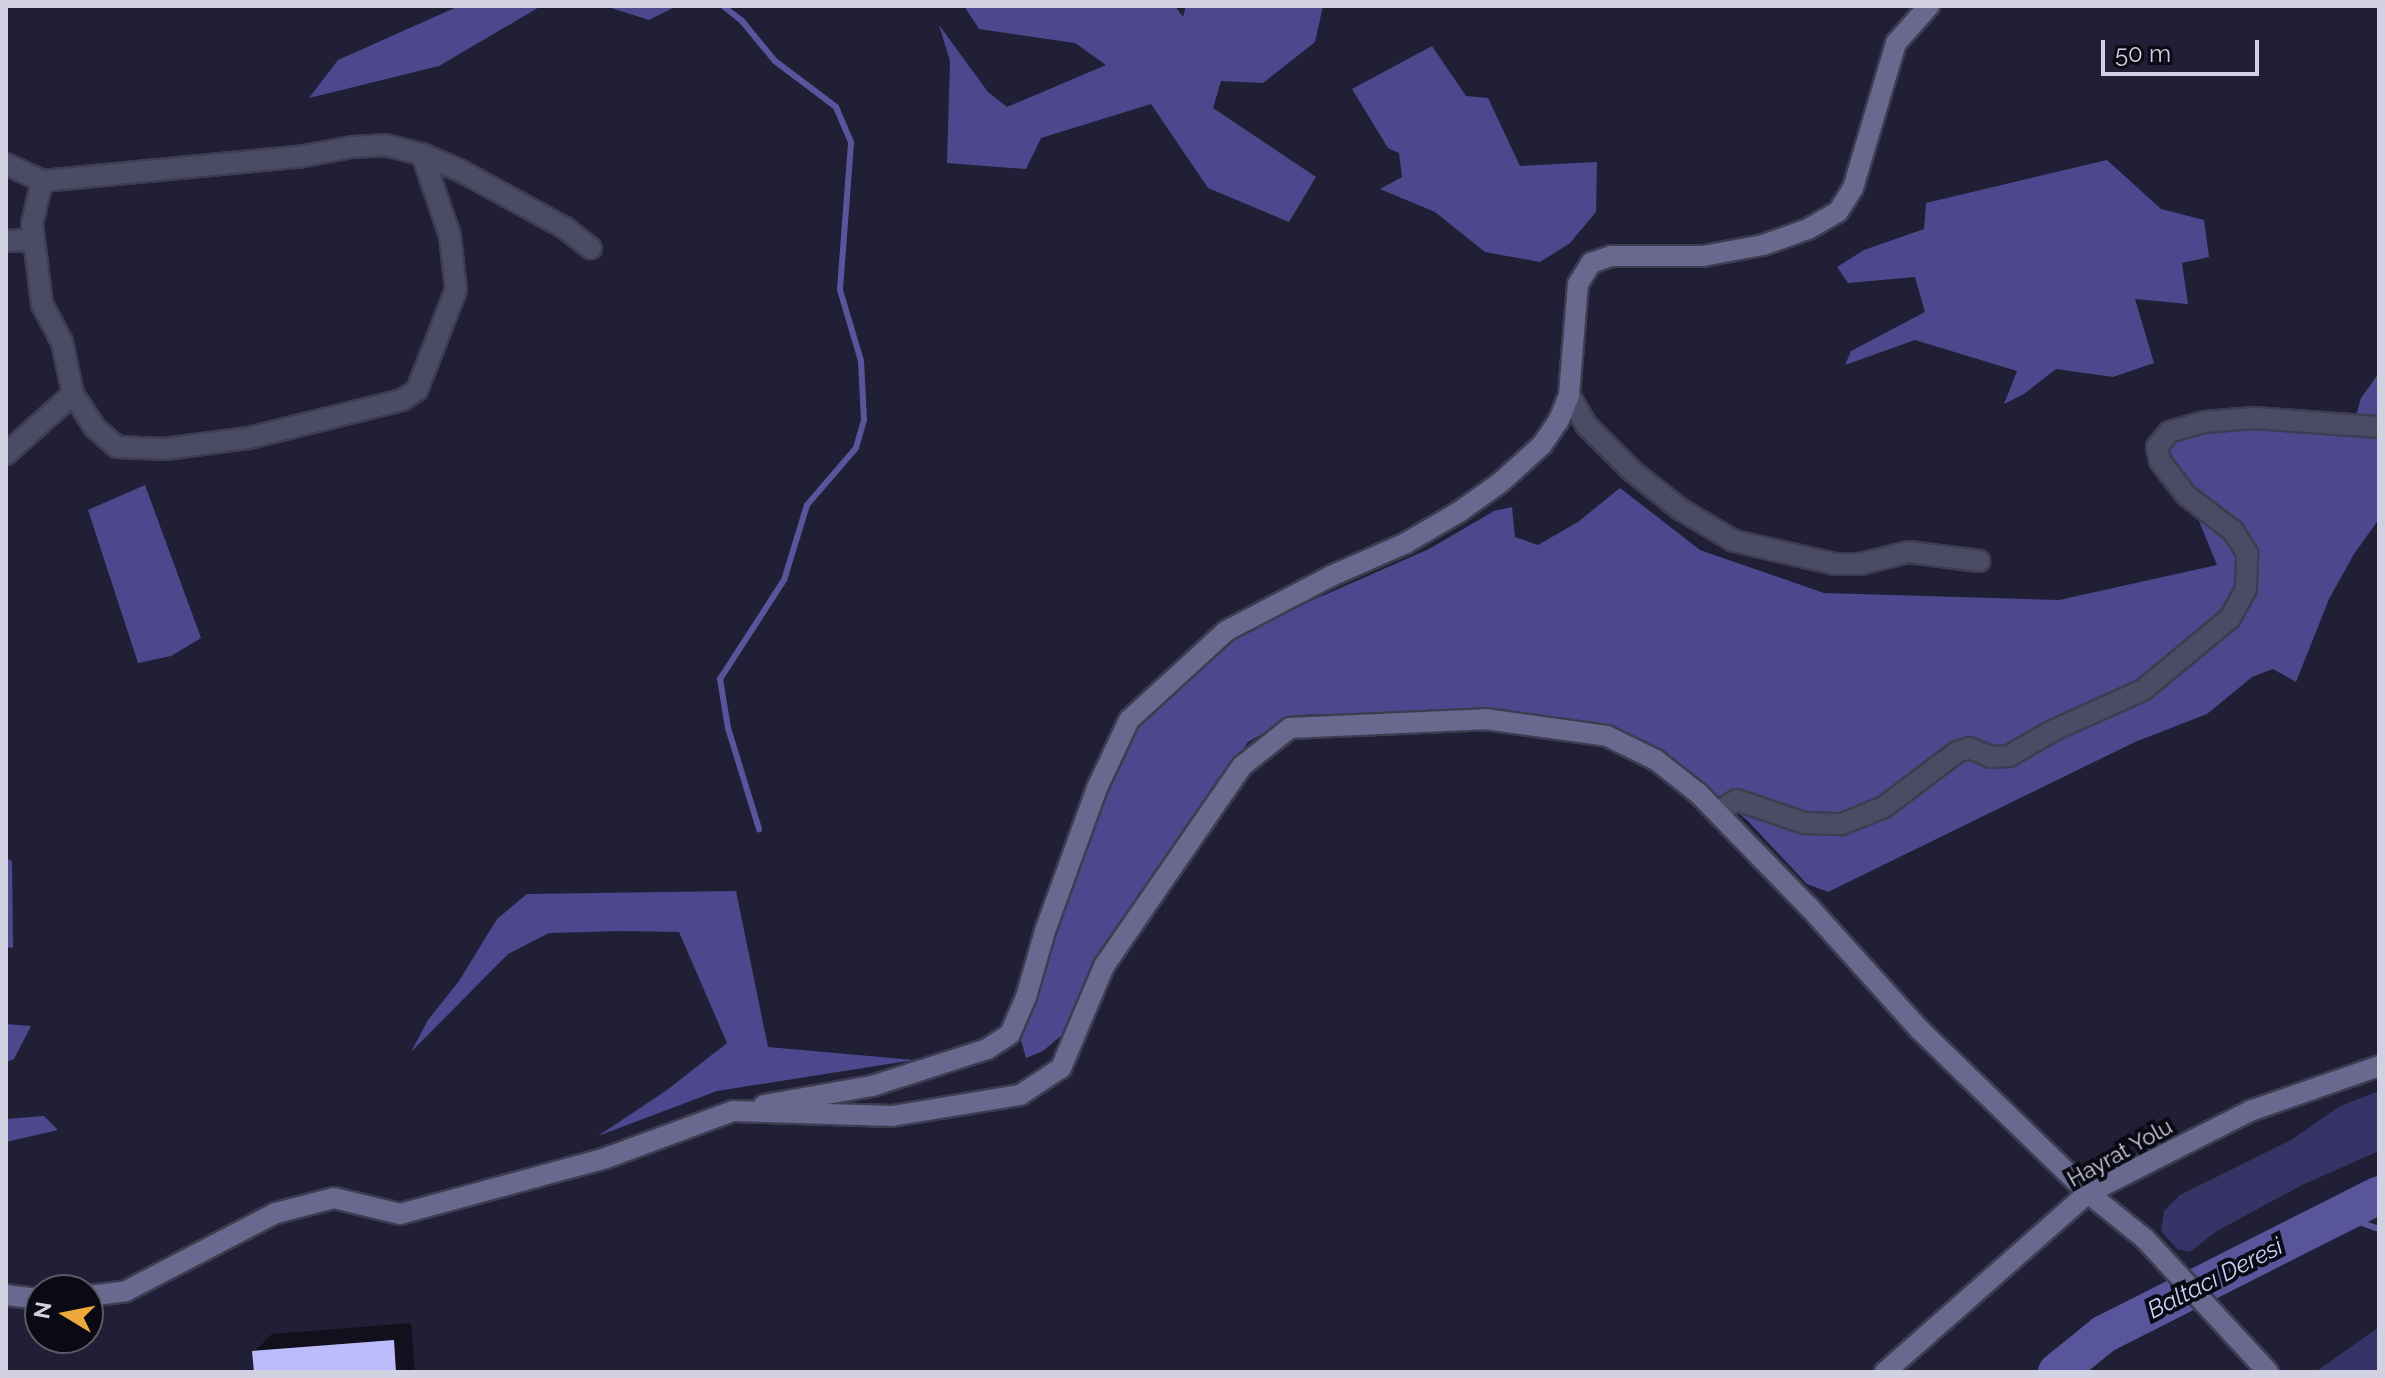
<!DOCTYPE html>
<html>
<head>
<meta charset="utf-8">
<style>
  body { margin:0 }
  #map { position:relative; width:2385px; height:1378px; overflow:hidden; background:#201f36; font-family:Raleway,sans-serif }
  div>[style] { position:absolute }
  .green>* { inset:0; background:#363366 }
  .forest>* { inset:0; background:#4d488e }
  .shadow>* { inset:0; background:#0007 }
  .stream>* { height:6px; margin:-3px; padding:0 3px; transform-origin:3px; border-radius:3px; background:#59559c }
  .river>* { height:38px; margin:-19px; padding:0 19px; transform-origin:19px; border-radius:19px; background:#59559c }
  .building>* { inset:0; background:#bcbcfc }
  .roads { filter:drop-shadow(2px 0 #3e3c50) drop-shadow(-2px 0 #3e3c50) drop-shadow(0 2px #3e3c50) drop-shadow(0 -2px #3e3c50) }
  .street>* { height:20px; margin:-10px; padding:0 10px; transform-origin:10px; border-radius:10px; background:#4b4b65 }
  .secondary>* { height:20px; margin:-10px; padding:0 10px; transform-origin:10px; border-radius:10px; background:#69698f }
  span { translate:-50% -50%; white-space:nowrap; text-align:center; line-height:1.15; -webkit-text-stroke:8px #0a0a14; paint-order:stroke }
  .street-label { font-size:22px; color:#d1d1e1 }
  .water-label { font-size:24px; color:#d0d1fa; font-style:italic }
  .frame { position:absolute; inset:0; border:8px solid #d1d1e1; pointer-events:none }
  .north { position:absolute; left:24px; top:1274px; width:80px; height:80px; box-sizing:border-box; background:#0a0a14; border:2px solid #5a5a66; border-radius:50%; rotate:280deg; font-size:22px; font-weight:700; line-height:32px; text-align:center; color:#d1d1e1 }
  .north::after { content:''; display:block; margin:auto; width:28px; height:36px; background:#eda83c; clip-path:polygon(50% 0,100% 100%,50% 72%,0 100%) }
  .scale { position:absolute; left:2101px; top:40px; width:158px; height:36px; box-sizing:border-box; border:4px solid #d1d1e1; border-top:0; padding-left:10px; font-size:24px; line-height:28px; white-space:nowrap; color:#d1d1e1; -webkit-text-stroke:6px #0a0a14; paint-order:stroke }
</style>
</head>
<body>
<div id="map">
  <div class="green">
    <div style="clip-path:polygon(2379px 1091px,2379px 1151px,2302px 1185px,2217px 1231px,2190px 1252px,2177px 1249px,2161px 1231px,2164px 1211px,2180px 1195px,2291px 1140px,2340px 1106px)"></div>
    <div style="clip-path:polygon(2379px 1327px,2379px 1372px,2315px 1372px)"></div>
  </div>
  <div class="forest">
    <div style="clip-path:polygon(459px 6px,541px 6px,439px 66px,309px 98px,338px 60px)"></div>
    <div style="clip-path:polygon(605px 6px,677px 6px,649px 20px)"></div>
    <div style="clip-path:polygon(964px 6px,1175px 6px,1183px 17px,1186px 6px,1323px 6px,1315px 42px,1263px 83px,1221px 81px,1213px 108px,1316px 177px,1289px 222px,1208px 188px,1151px 104px,1041px 138px,1026px 169px,947px 163px,950px 61px,939px 25px,988px 92px,1007px 107px,1106px 65px,1075px 43px,979px 29px)"></div>
    <div style="clip-path:polygon(1432px 46px,1466px 96px,1488px 98px,1520px 166px,1597px 162px,1596px 212px,1570px 243px,1540px 262px,1485px 252px,1435px 212px,1380px 189px,1402px 177px,1399px 153px,1388px 148px,1352px 89px)"></div>
    <div style="clip-path:polygon(2107px 160px,2161px 209px,2204px 220px,2209px 257px,2182px 263px,2188px 304px,2135px 299px,2154px 363px,2113px 377px,2056px 369px,2024px 394px,2004px 404px,2017px 371px,1915px 340px,1845px 365px,1851px 351px,1925px 312px,1915px 277px,1848px 283px,1837px 267px,1864px 250px,1924px 229px,1926px 203px)"></div>
    <div style="clip-path:polygon(2379px 373px,2379px 519px,2354px 554px,2329px 599px,2296px 682px,2273px 669px,2252px 677px,2207px 714px,2135px 742px,1828px 892px,1807px 884px,1748px 821px,1666px 753px,1613px 726px,1488px 709px,1296px 715px,1248px 742px,1107px 947px,1062px 1035px,1043px 1051px,1026px 1058px,1021px 1040px,1052px 939px,1102px 794px,1135px 726px,1220px 648px,1295px 608px,1429px 549px,1494px 511px,1512px 507px,1515px 537px,1538px 545px,1578px 522px,1620px 488px,1700px 550px,1824px 593px,2059px 600px,2217px 565px,2168px 445px,2193px 431px,2258px 426px,2350px 437px,2361px 398px)"></div>
    <div style="clip-path:polygon(145px 485px,201px 638px,171px 656px,138px 663px,88px 510px)"></div>
    <div style="clip-path:polygon(6px 858px,12px 861px,13px 948px,6px 947px)"></div>
    <div style="clip-path:polygon(736px 891px,768px 1047px,914px 1060px,717px 1091px,598px 1136px,667px 1090px,727px 1043px,679px 932px,622px 931px,549px 933px,508px 954px,411px 1052px,428px 1020px,459px 981px,497px 919px,527px 894px)"></div>
    <div style="clip-path:polygon(6px 1024px,31px 1026px,14px 1059px,6px 1062px)"></div>
    <div style="clip-path:polygon(44px 1116px,58px 1130px,6px 1142px,6px 1119px)"></div>
  </div>
  <div class="shadow">
    <div style="clip-path:polygon(411px 1323px,415px 1372px,256px 1372px,254px 1352px,272px 1334px)"></div>
  </div>
  <div class="stream">
    <div style="left:723px;top:6px;width:24px;rotate:38deg"></div>
    <div style="left:742px;top:21px;width:52px;rotate:50.5deg"></div>
    <div style="left:775px;top:61px;width:76px;rotate:37deg"></div>
    <div style="left:836px;top:107px;width:39px;rotate:67deg"></div>
    <div style="left:851px;top:143px;width:147px;rotate:94.3deg"></div>
    <div style="left:840px;top:290px;width:74px;rotate:73.5deg"></div>
    <div style="left:861px;top:361px;width:59px;rotate:87.1deg"></div>
    <div style="left:864px;top:420px;width:29px;rotate:106deg"></div>
    <div style="left:856px;top:448px;width:75px;rotate:130.7deg"></div>
    <div style="left:807px;top:505px;width:78px;rotate:107deg"></div>
    <div style="left:784px;top:580px;width:118px;rotate:122.9deg"></div>
    <div style="left:720px;top:679px;width:50px;rotate:80.7deg"></div>
    <div style="left:728px;top:728px;width:106px;rotate:72.9deg"></div>
    <div style="left:2339px;top:1215px;width:42px;rotate:19.3deg"></div>
  </div>
  <div class="river">
    <div style="left:2057px;top:1372px;width:60px;rotate:-39deg"></div>
    <div style="left:2104px;top:1334px;width:308px;rotate:-26.8deg"></div>
  </div>
  <div class="building">
    <div style="clip-path:polygon(394px 1340px,396px 1372px,254px 1372px,252px 1351px)"></div>
  </div>
  <div class="roads">
    <div class="street">
      <div style="left:422px;top:154px;width:43px;rotate:23.6deg"></div>
      <div style="left:461px;top:171px;width:119px;rotate:28.7deg"></div>
      <div style="left:565px;top:228px;width:33px;rotate:38deg"></div>
      <div style="left:6px;top:164px;width:40px;rotate:25deg"></div>
      <div style="left:42px;top:181px;width:257px;rotate:-5.4deg"></div>
      <div style="left:298px;top:157px;width:55px;rotate:-10.5deg"></div>
      <div style="left:352px;top:147px;width:33px;rotate:-3deg"></div>
      <div style="left:385px;top:145px;width:38px;rotate:14deg"></div>
      <div style="left:422px;top:154px;width:87px;rotate:71.1deg"></div>
      <div style="left:450px;top:236px;width:54px;rotate:83.7deg"></div>
      <div style="left:456px;top:290px;width:107px;rotate:111.3deg"></div>
      <div style="left:417px;top:390px;width:18px;rotate:146deg"></div>
      <div style="left:402px;top:400px;width:159px;rotate:166.1deg"></div>
      <div style="left:248px;top:438px;width:84px;rotate:172.5deg"></div>
      <div style="left:165px;top:449px;width:48px;rotate:-177.6deg"></div>
      <div style="left:117px;top:447px;width:29px;rotate:-139deg"></div>
      <div style="left:95px;top:428px;width:40px;rotate:-122.9deg"></div>
      <div style="left:73px;top:394px;width:53px;rotate:-101.9deg"></div>
      <div style="left:62px;top:342px;width:43px;rotate:-117.8deg"></div>
      <div style="left:42px;top:304px;width:81px;rotate:-97.1deg"></div>
      <div style="left:32px;top:224px;width:44px;rotate:-76.9deg"></div>
      <div style="left:6px;top:241px;width:28px;rotate:-2deg"></div>
      <div style="left:1569px;top:395px;width:34px;rotate:60deg"></div>
      <div style="left:1586px;top:425px;width:65px;rotate:45deg"></div>
      <div style="left:1632px;top:471px;width:61px;rotate:38.4deg"></div>
      <div style="left:1680px;top:509px;width:63px;rotate:30.7deg"></div>
      <div style="left:1734px;top:541px;width:104px;rotate:12.8deg"></div>
      <div style="left:1835px;top:564px;width:25px"></div>
      <div style="left:1860px;top:564px;width:50px;rotate:-13.8deg"></div>
      <div style="left:1909px;top:552px;width:71px;rotate:7.3deg"></div>
      <div style="left:6px;top:454px;width:90px;rotate:-41.8deg"></div>
      <div style="left:1717px;top:812px;width:23px;rotate:-31deg"></div>
      <div style="left:1737px;top:800px;width:71px;rotate:18.9deg"></div>
      <div style="left:1804px;top:823px;width:38px;rotate:2deg"></div>
      <div style="left:1842px;top:824px;width:45px;rotate:-22deg"></div>
      <div style="left:1884px;top:807px;width:91px;rotate:-37deg"></div>
      <div style="left:1957px;top:752px;width:13px;rotate:-18deg"></div>
      <div style="left:1969px;top:748px;width:24px;rotate:22deg"></div>
      <div style="left:1991px;top:757px;width:18px;rotate:-3deg"></div>
      <div style="left:2009px;top:756px;width:52px;rotate:-30deg"></div>
      <div style="left:2054px;top:730px;width:98px;rotate:-24.2deg"></div>
      <div style="left:2143px;top:690px;width:113px;rotate:-39.6deg"></div>
      <div style="left:2230px;top:618px;width:33px;rotate:-61deg"></div>
      <div style="left:2246px;top:589px;width:36px;rotate:-88deg"></div>
      <div style="left:2247px;top:553px;width:26px;rotate:-122deg"></div>
      <div style="left:2233px;top:531px;width:59px;rotate:-142.5deg"></div>
      <div style="left:2186px;top:495px;width:43px;rotate:-127.4deg"></div>
      <div style="left:2160px;top:461px;width:14px;rotate:-102deg"></div>
      <div style="left:2157px;top:447px;width:19px;rotate:-51deg"></div>
      <div style="left:2169px;top:432px;width:36px;rotate:-16deg"></div>
      <div style="left:2204px;top:422px;width:50px;rotate:-4.6deg"></div>
      <div style="left:2254px;top:418px;width:125px;rotate:4.1deg"></div>
    </div>
    <div class="secondary">
      <div style="left:764px;top:1105px;width:110px;rotate:-10deg"></div>
      <div style="left:872px;top:1086px;width:121px;rotate:-17.8deg"></div>
      <div style="left:987px;top:1049px;width:27px;rotate:-33deg"></div>
      <div style="left:1010px;top:1034px;width:40px;rotate:-66.6deg"></div>
      <div style="left:1026px;top:997px;width:69px;rotate:-73.9deg"></div>
      <div style="left:1045px;top:931px;width:152px;rotate:-70deg"></div>
      <div style="left:1097px;top:788px;width:75px;rotate:-64.8deg"></div>
      <div style="left:1129px;top:720px;width:132px;rotate:-42.5deg"></div>
      <div style="left:1226px;top:631px;width:119px;rotate:-27.6deg"></div>
      <div style="left:1331px;top:576px;width:82px;rotate:-23.7deg"></div>
      <div style="left:1406px;top:543px;width:61px;rotate:-30.3deg"></div>
      <div style="left:1459px;top:512px;width:52px;rotate:-35.5deg"></div>
      <div style="left:1501px;top:482px;width:55px;rotate:-42.1deg"></div>
      <div style="left:1542px;top:445px;width:30px;rotate:-56deg"></div>
      <div style="left:1559px;top:420px;width:27px;rotate:-68deg"></div>
      <div style="left:1569px;top:395px;width:111px;rotate:-85.4deg"></div>
      <div style="left:1578px;top:284px;width:25px;rotate:-58deg"></div>
      <div style="left:1591px;top:263px;width:21px;rotate:-19deg"></div>
      <div style="left:1611px;top:256px;width:92px"></div>
      <div style="left:1703px;top:256px;width:61px;rotate:-10.4deg"></div>
      <div style="left:1763px;top:245px;width:48px;rotate:-19.6deg"></div>
      <div style="left:1808px;top:229px;width:34px;rotate:-30deg"></div>
      <div style="left:1838px;top:212px;width:28px;rotate:-58deg"></div>
      <div style="left:1853px;top:188px;width:151px;rotate:-73.5deg"></div>
      <div style="left:1896px;top:43px;width:50px;rotate:-48.3deg"></div>
      <div style="left:6px;top:1295px;width:34px;rotate:7deg"></div>
      <div style="left:88px;top:1296px;width:38px;rotate:-7deg"></div>
      <div style="left:126px;top:1291px;width:169px;rotate:-27.5deg"></div>
      <div style="left:276px;top:1213px;width:60px;rotate:-14.5deg"></div>
      <div style="left:334px;top:1198px;width:68px;rotate:13.6deg"></div>
      <div style="left:400px;top:1214px;width:213px;rotate:-15.2deg"></div>
      <div style="left:606px;top:1158px;width:135px;rotate:-20.3deg"></div>
      <div style="left:733px;top:1111px;width:159px;rotate:1.8deg"></div>
      <div style="left:892px;top:1116px;width:130px;rotate:-9.3deg"></div>
      <div style="left:1020px;top:1095px;width:49px;rotate:-33.4deg"></div>
      <div style="left:1061px;top:1068px;width:111px;rotate:-67.1deg"></div>
      <div style="left:1104px;top:966px;width:243px;rotate:-55.4deg"></div>
      <div style="left:1242px;top:766px;width:61px;rotate:-38.4deg"></div>
      <div style="left:1290px;top:728px;width:195px;rotate:-2.6deg"></div>
      <div style="left:1485px;top:719px;width:123px;rotate:7.9deg"></div>
      <div style="left:1607px;top:736px;width:55px;rotate:26.1deg"></div>
      <div style="left:1656px;top:760px;width:53px;rotate:38.2deg"></div>
      <div style="left:1698px;top:793px;width:161px;rotate:45.8deg"></div>
      <div style="left:1810px;top:908px;width:163px;rotate:48deg"></div>
      <div style="left:1919px;top:1029px;width:235px;rotate:44.1deg"></div>
      <div style="left:2088px;top:1193px;width:73px;rotate:38.9deg"></div>
      <div style="left:2145px;top:1239px;width:181px;rotate:47.2deg"></div>
      <div style="left:1885px;top:1372px;width:271px;rotate:-41.4deg"></div>
      <div style="left:2088px;top:1193px;width:182px;rotate:-26.8deg"></div>
      <div style="left:2250px;top:1111px;width:137px;rotate:-19.2deg"></div>
    </div>
  </div>
  <div class="street-label">
    <span style="left:2120px;top:1153px;rotate:-29deg">Hayrat Yolu</span>
  </div>
  <div class="water-label">
    <span style="left:2215px;top:1278px;rotate:-27deg">Baltacı Deresi</span>
  </div>
  <div class="frame"></div>
  <div class="north">N</div>
  <div class="scale">50 m</div>
</div>
</body>
</html>
